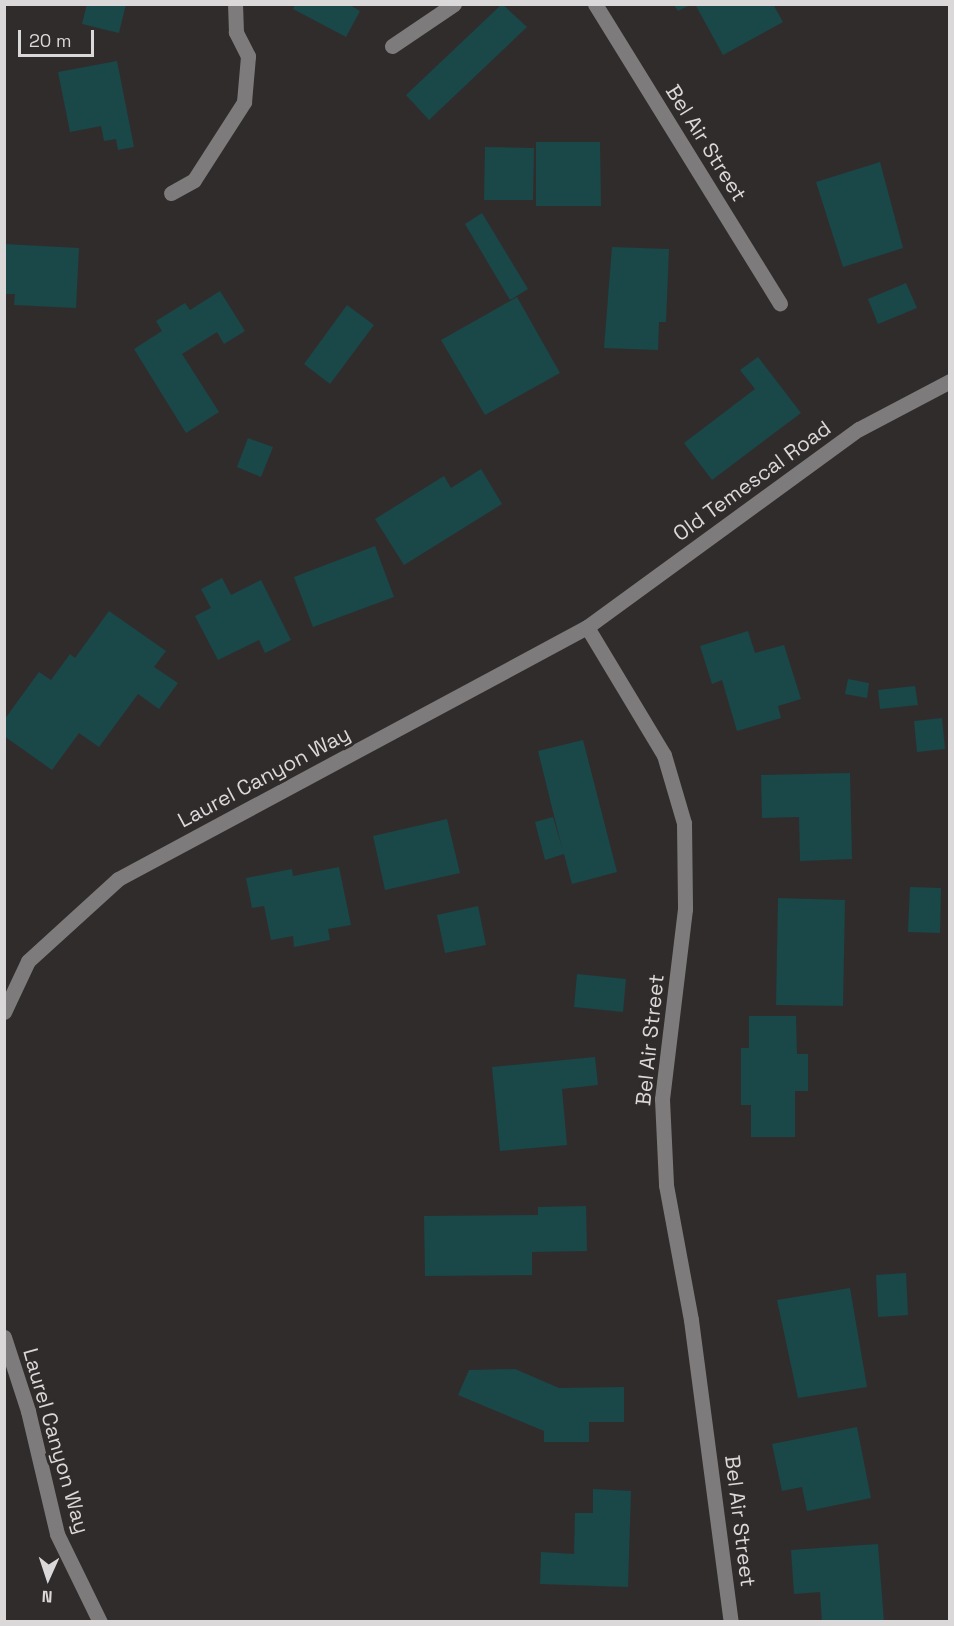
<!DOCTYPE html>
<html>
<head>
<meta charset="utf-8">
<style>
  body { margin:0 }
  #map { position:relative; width:954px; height:1626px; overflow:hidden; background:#312c2c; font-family:"Space Grotesk",sans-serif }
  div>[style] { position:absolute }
  .building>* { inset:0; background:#1a4748 }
  .minor>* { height:15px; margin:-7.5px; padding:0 7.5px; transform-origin:7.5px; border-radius:7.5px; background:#7d7b7b }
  span { translate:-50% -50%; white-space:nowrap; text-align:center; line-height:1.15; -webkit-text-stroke:6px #312c2c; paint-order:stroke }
  .street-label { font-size:21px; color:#dbd8d9 }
  .frame { position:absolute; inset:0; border:6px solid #dbd8d9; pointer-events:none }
  .north { position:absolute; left:18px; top:1548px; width:60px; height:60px; -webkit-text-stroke:4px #312c2c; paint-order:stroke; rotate:183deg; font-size:16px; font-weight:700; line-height:24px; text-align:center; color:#dbd8d9 }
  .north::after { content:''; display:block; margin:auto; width:21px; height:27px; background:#dbd8d9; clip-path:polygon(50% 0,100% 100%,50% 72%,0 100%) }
  .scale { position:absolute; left:18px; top:30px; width:76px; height:27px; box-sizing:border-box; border:3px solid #dbd8d9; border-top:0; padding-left:8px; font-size:18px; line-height:21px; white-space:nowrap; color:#dbd8d9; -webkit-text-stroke:4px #312c2c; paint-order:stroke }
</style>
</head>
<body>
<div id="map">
  <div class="building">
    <div style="clip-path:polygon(87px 4px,126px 4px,119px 33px,82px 24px)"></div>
    <div style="clip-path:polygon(295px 4px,348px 4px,360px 11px,346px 37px,293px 9px)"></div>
    <div style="clip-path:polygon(502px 4px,527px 27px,429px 120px,406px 95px)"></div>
    <div style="clip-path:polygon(695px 4px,773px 4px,783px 22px,723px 55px)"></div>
    <div style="clip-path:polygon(674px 5px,690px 5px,678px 11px)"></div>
    <div style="clip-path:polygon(117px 61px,134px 147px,118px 150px,116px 139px,104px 141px,101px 126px,70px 132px,58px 72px)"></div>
    <div style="clip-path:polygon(536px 142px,600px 142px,601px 206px,536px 206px)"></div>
    <div style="clip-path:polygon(485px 147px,534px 148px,533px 200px,484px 200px)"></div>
    <div style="clip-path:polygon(880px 162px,903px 248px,843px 267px,816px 182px)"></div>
    <div style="clip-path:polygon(482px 213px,528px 289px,510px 300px,465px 224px)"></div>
    <div style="clip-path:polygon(4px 244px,79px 248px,76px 308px,14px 305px,15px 294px,4px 294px)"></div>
    <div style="clip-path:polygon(612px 247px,669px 249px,666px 322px,659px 322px,658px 350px,604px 348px)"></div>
    <div style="clip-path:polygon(906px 283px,917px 308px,878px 324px,868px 299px)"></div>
    <div style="clip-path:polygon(220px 291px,245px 331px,224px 344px,217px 332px,182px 354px,219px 412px,186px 433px,134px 349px,162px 331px,156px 321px,185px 303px,190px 310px)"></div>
    <div style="clip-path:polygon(517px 297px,560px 373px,485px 415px,441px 340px)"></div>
    <div style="clip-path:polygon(347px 305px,374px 325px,330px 384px,304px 364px)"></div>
    <div style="clip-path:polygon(758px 357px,801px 413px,712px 480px,684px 443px,755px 389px,740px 370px)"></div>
    <div style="clip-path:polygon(248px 438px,273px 447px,261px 477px,237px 467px)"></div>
    <div style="clip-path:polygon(481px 469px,502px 504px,404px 565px,375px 519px,444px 476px,451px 488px)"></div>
    <div style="clip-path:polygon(375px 546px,394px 597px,313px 627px,294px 577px)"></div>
    <div style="clip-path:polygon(222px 578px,231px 595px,261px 580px,291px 640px,265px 653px,259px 640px,218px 660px,195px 616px,211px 608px,201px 589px)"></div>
    <div style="clip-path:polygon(109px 611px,166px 651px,154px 667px,178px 683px,159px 709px,138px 694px,99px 747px,79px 733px,52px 770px,4px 736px,4px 720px,39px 672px,51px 680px,70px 654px,75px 658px)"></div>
    <div style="clip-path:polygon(748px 631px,755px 653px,784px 645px,801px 699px,778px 706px,781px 718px,737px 731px,722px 680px,712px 684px,700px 646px)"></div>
    <div style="clip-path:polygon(848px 679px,869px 683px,867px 698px,845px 694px)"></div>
    <div style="clip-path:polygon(915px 686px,918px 705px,880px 709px,878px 690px)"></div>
    <div style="clip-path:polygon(942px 718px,945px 749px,917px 752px,914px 721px)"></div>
    <div style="clip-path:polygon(583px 740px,617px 872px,572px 884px,564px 854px,545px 860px,535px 822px,553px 817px,562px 848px,538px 751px)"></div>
    <div style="clip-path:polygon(850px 773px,852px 859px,800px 861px,799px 817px,762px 818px,761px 775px)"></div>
    <div style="clip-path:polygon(447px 819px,460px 873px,385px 890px,373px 836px)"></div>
    <div style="clip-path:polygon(339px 867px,351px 925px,328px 929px,330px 940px,294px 947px,293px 936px,271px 940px,264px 906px,252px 908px,246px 878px,292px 869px,293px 876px)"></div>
    <div style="clip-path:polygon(910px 887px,941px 888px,940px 933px,908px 932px)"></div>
    <div style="clip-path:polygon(778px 898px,845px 900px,843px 1006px,776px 1005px)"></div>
    <div style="clip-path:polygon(478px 906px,486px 945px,445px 953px,437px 915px)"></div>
    <div style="clip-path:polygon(577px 974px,626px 979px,623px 1012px,574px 1007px)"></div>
    <div style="clip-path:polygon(749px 1016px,796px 1016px,797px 1054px,808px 1054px,808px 1091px,795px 1091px,795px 1137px,751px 1137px,751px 1105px,741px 1105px,741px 1048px,749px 1048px)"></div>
    <div style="clip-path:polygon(595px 1057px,598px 1085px,562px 1089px,567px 1145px,500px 1151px,492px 1067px)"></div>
    <div style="clip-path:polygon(586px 1206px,587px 1251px,532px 1252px,532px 1275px,425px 1276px,424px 1216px,538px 1215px,538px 1207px)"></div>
    <div style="clip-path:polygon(906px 1273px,908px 1315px,878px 1317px,876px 1275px)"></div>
    <div style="clip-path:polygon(850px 1288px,867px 1387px,798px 1398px,777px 1300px)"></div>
    <div style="clip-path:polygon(515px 1369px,559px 1388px,624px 1387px,624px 1422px,589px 1422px,589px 1442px,544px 1442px,544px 1431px,458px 1395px,469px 1370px)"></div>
    <div style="clip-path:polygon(857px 1427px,871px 1498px,807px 1511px,802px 1487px,782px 1491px,772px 1444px)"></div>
    <div style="clip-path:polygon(593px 1489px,631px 1491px,628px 1587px,540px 1584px,541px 1552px,574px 1554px,575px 1513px,593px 1513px)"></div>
    <div style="clip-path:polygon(878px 1544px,884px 1622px,822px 1622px,820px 1592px,794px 1594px,791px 1550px)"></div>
  </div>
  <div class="minor">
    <div style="left:595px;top:4px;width:352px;rotate:58.3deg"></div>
    <div style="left:392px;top:46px;width:75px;rotate:-34.1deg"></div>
    <div style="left:171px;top:193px;width:26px;rotate:-29deg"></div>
    <div style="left:194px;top:180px;width:93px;rotate:-57.3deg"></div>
    <div style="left:244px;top:102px;width:46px;rotate:-85deg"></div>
    <div style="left:248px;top:56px;width:27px;rotate:-117deg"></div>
    <div style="left:236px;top:32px;width:28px;rotate:-92deg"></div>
    <div style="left:587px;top:627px;width:149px;rotate:59deg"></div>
    <div style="left:664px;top:755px;width:71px;rotate:73.6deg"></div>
    <div style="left:684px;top:823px;width:86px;rotate:89.3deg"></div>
    <div style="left:685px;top:909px;width:191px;rotate:96.9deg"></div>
    <div style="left:662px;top:1099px;width:86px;rotate:87.3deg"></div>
    <div style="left:666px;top:1185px;width:137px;rotate:79.5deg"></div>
    <div style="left:691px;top:1320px;width:305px;rotate:82.5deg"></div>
    <div style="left:4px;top:1012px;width:56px;rotate:-64.8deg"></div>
    <div style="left:28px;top:961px;width:122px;rotate:-42.3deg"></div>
    <div style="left:118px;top:879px;width:532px;rotate:-28.25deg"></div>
    <div style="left:587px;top:627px;width:336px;rotate:-36.1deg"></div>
    <div style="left:859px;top:429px;width:103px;rotate:-27.8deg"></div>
    <div style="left:4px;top:1337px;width:78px;rotate:72deg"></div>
    <div style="left:28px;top:1411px;width:126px;rotate:76.7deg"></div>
    <div style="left:57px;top:1534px;width:98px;rotate:64deg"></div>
  </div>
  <div class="street-label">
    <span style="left:706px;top:143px;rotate:58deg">Bel Air Street</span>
    <span style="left:752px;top:481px;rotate:-36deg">Old Temescal Road</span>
    <span style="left:264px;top:777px;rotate:-28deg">Laurel Canyon Way</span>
    <span style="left:650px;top:1040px;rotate:-84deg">Bel Air Street</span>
    <span style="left:56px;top:1441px;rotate:74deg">Laurel Canyon Way</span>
    <span style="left:740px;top:1521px;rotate:83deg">Bel Air Street</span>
  </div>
  <div class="frame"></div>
  <div class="north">N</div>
  <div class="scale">20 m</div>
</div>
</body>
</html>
